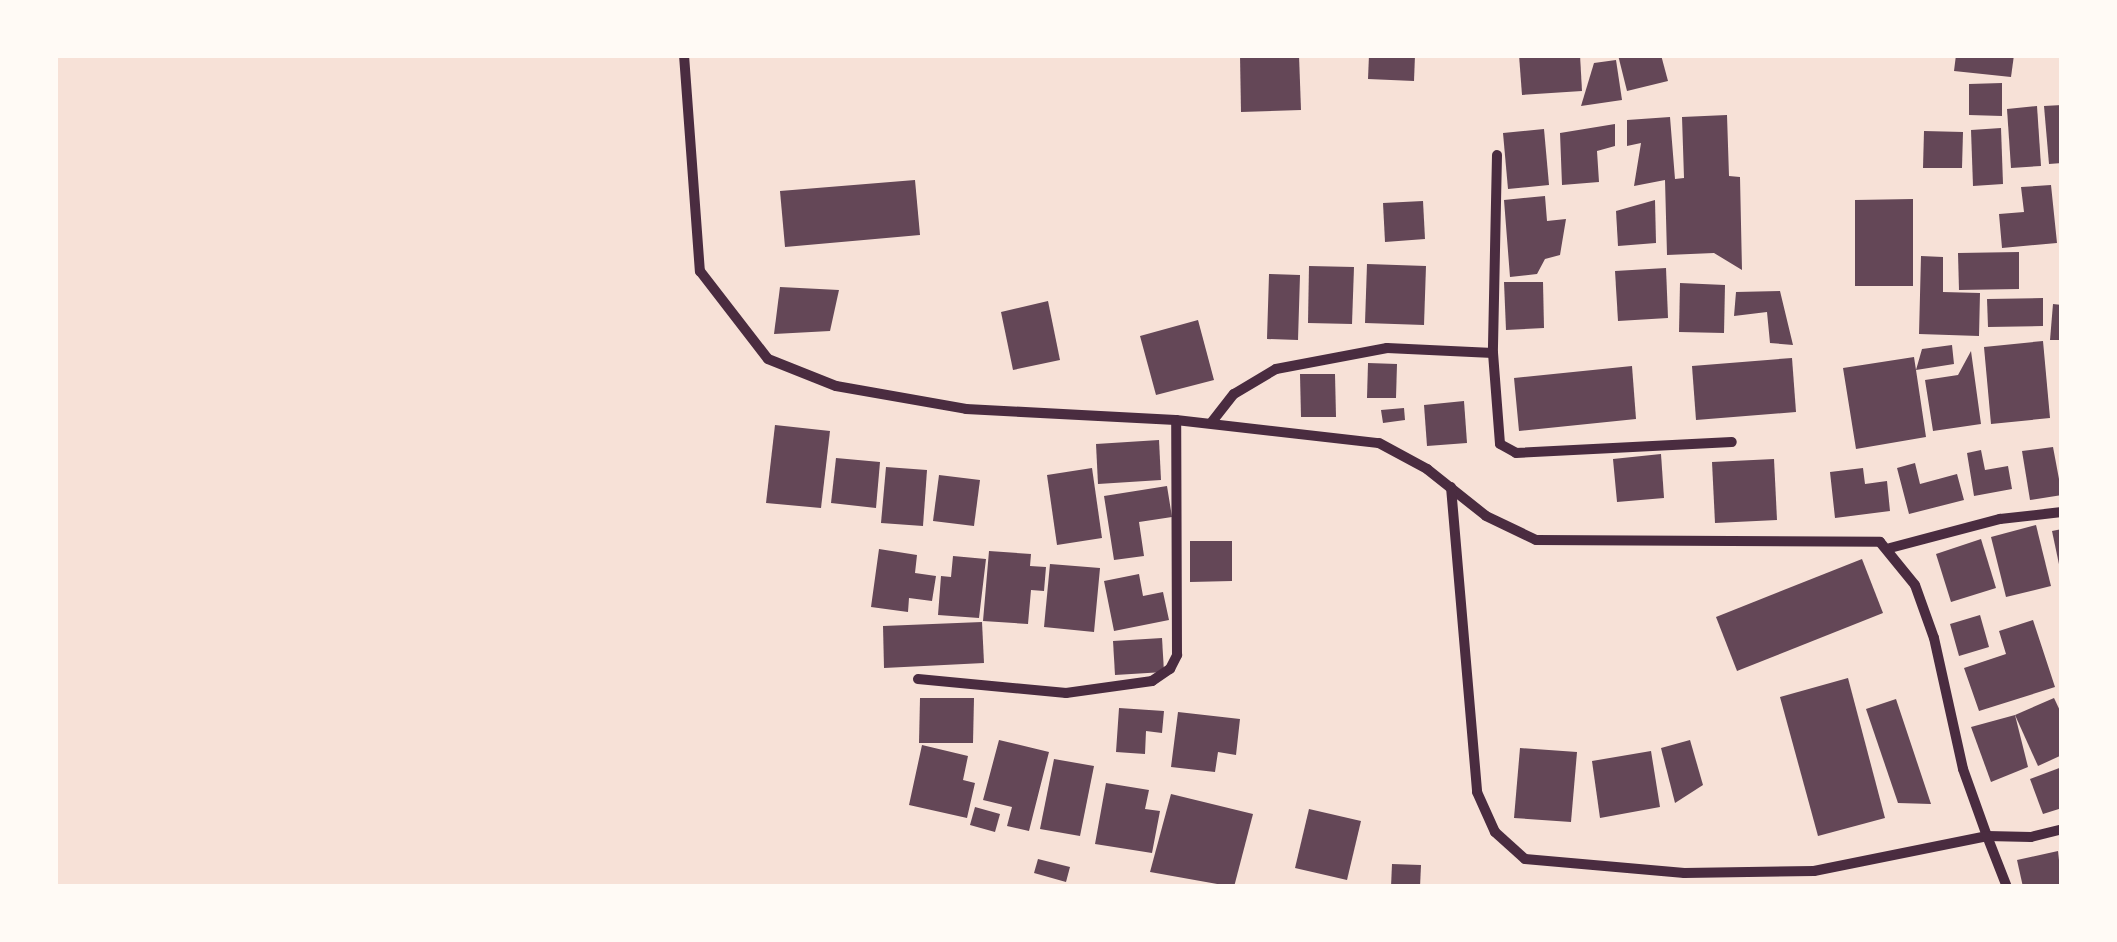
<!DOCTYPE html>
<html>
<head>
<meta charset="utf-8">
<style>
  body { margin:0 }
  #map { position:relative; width:2117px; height:942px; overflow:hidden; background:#f7e1d7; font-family:Helvetica,sans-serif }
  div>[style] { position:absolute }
  .building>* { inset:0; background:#644757 }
  .minor>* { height:10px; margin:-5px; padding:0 5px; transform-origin:5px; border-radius:5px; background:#4a2c40 }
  span { translate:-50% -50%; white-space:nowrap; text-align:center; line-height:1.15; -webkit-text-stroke:8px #fffaf5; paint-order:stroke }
  .frame { position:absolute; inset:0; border:58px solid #fffaf5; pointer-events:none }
</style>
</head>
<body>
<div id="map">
  <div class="building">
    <div style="clip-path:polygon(1240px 55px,1299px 55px,1301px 110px,1241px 112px)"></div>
    <div style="clip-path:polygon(1369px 55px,1415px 55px,1414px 81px,1368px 79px)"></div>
    <div style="clip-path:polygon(1519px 55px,1580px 55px,1582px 91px,1522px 95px)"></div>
    <div style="clip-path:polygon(1618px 55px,1661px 55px,1668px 81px,1627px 91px)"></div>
    <div style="clip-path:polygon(1956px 55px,2014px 55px,2011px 77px,1954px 71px)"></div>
    <div style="clip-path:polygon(1616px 60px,1622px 100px,1581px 106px,1594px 63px)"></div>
    <div style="clip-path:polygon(2002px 83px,2002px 116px,1969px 115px,1969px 84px)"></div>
    <div style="clip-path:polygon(2062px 105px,2062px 163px,2049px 164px,2044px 106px)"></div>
    <div style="clip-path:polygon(2037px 106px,2041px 166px,2011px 168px,2007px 109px)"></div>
    <div style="clip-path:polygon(1727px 115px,1729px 176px,1740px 177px,1742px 270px,1714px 253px,1667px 255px,1665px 180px,1634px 186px,1641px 143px,1627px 146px,1627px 120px,1670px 117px,1675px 179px,1684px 178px,1682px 117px)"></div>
    <div style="clip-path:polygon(1615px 124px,1615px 146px,1597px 151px,1599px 182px,1562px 185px,1560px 133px)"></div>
    <div style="clip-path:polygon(2001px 128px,2003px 184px,1973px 186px,1971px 130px)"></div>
    <div style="clip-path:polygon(1544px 129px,1549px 185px,1508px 189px,1503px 133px)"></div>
    <div style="clip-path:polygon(1924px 131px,1963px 132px,1962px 168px,1923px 168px)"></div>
    <div style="clip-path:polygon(915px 180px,920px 235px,785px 247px,780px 191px)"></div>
    <div style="clip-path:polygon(2051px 185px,2057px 243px,2002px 248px,1999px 214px,2024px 212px,2021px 187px)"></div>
    <div style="clip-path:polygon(1545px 196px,1547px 221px,1566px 219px,1560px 255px,1545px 259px,1537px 274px,1510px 277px,1504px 200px)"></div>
    <div style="clip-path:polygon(1913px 199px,1913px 286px,1855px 286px,1855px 200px)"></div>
    <div style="clip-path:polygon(1655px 200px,1656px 243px,1618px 246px,1616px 211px)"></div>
    <div style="clip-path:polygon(1423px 201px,1425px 239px,1385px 242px,1383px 203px)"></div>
    <div style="clip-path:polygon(2019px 252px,2019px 289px,1959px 290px,1958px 253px)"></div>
    <div style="clip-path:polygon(1921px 256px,1943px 257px,1943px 292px,1980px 293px,1979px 336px,1919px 334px)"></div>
    <div style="clip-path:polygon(1367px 264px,1426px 266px,1424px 325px,1365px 323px)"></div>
    <div style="clip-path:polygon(1309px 266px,1354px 267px,1352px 324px,1308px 323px)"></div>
    <div style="clip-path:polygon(1666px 268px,1668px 318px,1618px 321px,1615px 271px)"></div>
    <div style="clip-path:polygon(1269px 274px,1300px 275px,1298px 340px,1267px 339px)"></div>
    <div style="clip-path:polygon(1504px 282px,1543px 282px,1544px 328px,1506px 330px)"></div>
    <div style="clip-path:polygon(1680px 283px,1725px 285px,1724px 333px,1679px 332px)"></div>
    <div style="clip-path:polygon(780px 287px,839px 290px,830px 331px,774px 334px)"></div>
    <div style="clip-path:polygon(1780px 291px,1793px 345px,1770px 343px,1767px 312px,1734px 316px,1736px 292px)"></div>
    <div style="clip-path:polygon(2043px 298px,2043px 326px,1988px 327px,1987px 299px)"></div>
    <div style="clip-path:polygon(1048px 301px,1060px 360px,1013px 370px,1001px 312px)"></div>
    <div style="clip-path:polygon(2053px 304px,2062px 305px,2062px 340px,2050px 340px)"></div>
    <div style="clip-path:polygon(1198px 320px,1214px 380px,1156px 395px,1140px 336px)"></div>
    <div style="clip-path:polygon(2043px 341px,2050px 418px,1991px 424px,1984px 347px)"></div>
    <div style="clip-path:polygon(1952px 345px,1954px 364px,1916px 370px,1926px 437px,1856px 449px,1843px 368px,1914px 357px,1916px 370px,1922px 349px)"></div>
    <div style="clip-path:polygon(1971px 351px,1981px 424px,1933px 431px,1925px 380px,1958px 375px)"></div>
    <div style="clip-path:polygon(1792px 358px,1796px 412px,1696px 420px,1692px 366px)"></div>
    <div style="clip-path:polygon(1368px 363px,1397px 364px,1396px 398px,1367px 398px)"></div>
    <div style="clip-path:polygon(1632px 366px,1636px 419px,1519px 431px,1514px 378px)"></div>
    <div style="clip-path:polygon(1300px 374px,1335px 374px,1336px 417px,1301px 417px)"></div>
    <div style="clip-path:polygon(1464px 401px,1467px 443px,1427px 446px,1424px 405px)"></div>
    <div style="clip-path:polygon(1404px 408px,1405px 420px,1383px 423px,1381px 410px)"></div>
    <div style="clip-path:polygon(775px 425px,830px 431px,821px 508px,766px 503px)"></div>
    <div style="clip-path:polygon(1159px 440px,1161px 480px,1098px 484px,1096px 444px)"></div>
    <div style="clip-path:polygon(2053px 447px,2062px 495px,2030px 500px,2022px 451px)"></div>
    <div style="clip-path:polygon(1981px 450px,1985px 470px,2008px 466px,2012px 489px,1974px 496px,1967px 453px)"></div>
    <div style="clip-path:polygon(1661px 454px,1664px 498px,1617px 502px,1613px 459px)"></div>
    <div style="clip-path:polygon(836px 458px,880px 462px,876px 508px,831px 503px)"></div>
    <div style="clip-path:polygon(1774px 459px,1777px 520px,1715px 523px,1712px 462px)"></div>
    <div style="clip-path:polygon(1915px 463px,1920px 484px,1957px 474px,1964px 500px,1909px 514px,1897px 468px)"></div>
    <div style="clip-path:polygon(886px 467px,927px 470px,923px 526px,881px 523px)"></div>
    <div style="clip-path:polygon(1092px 468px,1102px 538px,1057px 545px,1047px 475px)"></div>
    <div style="clip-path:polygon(1863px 468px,1865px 484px,1887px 481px,1890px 511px,1835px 518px,1830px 472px)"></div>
    <div style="clip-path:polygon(939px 475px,980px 480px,974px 526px,933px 521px)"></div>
    <div style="clip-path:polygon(1167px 486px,1172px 517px,1139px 522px,1144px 556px,1114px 560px,1104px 496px)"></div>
    <div style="clip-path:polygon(2036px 525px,2051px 586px,2006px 597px,1991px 537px)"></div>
    <div style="clip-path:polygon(2062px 529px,2062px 568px,2060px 569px,2052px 531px)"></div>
    <div style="clip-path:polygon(1981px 539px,1996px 588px,1951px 602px,1936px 554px)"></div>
    <div style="clip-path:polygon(1190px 541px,1232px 541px,1232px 581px,1190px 582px)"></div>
    <div style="clip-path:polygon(879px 549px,917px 555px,915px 573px,936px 576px,932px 601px,909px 598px,908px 612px,871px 607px)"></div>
    <div style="clip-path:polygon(989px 551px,1031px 554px,1030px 566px,1046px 567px,1044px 591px,1031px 590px,1028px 624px,983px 621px)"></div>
    <div style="clip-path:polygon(953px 556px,986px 559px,979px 618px,938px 615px,941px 576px,951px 577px)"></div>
    <div style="clip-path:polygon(1862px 559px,1883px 613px,1737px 671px,1716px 617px)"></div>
    <div style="clip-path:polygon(1050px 564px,1100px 568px,1094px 632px,1044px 627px)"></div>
    <div style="clip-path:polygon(1139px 574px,1143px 596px,1163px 592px,1169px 620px,1114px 631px,1104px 581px)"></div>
    <div style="clip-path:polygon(1980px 615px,1989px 647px,1959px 656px,1950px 624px)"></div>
    <div style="clip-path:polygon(2033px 620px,2055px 687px,1979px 711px,1964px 668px,2006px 654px,1999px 631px)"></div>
    <div style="clip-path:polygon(982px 622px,984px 663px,884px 668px,883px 626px)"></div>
    <div style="clip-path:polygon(1162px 638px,1164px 672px,1115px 675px,1113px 641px)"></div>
    <div style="clip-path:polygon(1848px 678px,1885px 818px,1818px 836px,1780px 697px)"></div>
    <div style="clip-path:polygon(920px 698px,974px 698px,973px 743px,919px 743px)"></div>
    <div style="clip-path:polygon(2054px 698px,2062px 715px,2062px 755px,2038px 766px,2015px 715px)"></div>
    <div style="clip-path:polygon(1896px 699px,1931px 804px,1898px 803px,1866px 709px)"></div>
    <div style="clip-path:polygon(1119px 708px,1164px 711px,1162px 733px,1146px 731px,1145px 754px,1116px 752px)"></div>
    <div style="clip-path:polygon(1178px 712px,1240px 719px,1236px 755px,1218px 752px,1215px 772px,1171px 767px)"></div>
    <div style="clip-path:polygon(2015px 715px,2028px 767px,1991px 782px,1971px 727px)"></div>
    <div style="clip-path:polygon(999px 740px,1049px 752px,1029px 831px,1007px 826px,1012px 807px,983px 800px)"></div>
    <div style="clip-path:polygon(1690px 740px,1703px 785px,1675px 803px,1661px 748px)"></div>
    <div style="clip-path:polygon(922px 745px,968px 756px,963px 780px,975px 783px,967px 818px,909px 805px)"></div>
    <div style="clip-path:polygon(1520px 748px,1577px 752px,1571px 822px,1514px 818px)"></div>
    <div style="clip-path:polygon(1651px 751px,1660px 807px,1600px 818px,1592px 761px)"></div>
    <div style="clip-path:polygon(1054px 759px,1094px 766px,1080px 836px,1040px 829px)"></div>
    <div style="clip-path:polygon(2062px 767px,2062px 808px,2043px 814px,2030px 779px)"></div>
    <div style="clip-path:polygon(1106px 783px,1149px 790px,1145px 809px,1160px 811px,1152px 853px,1095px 844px)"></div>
    <div style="clip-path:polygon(1171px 794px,1253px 814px,1234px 887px,1150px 872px)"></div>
    <div style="clip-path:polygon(975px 807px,1000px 814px,995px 832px,970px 825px)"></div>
    <div style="clip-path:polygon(1309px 809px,1361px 821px,1347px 880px,1295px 868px)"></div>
    <div style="clip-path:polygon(2058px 851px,2062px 887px,2023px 887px,2017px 860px)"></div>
    <div style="clip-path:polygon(1038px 859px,1070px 867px,1066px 882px,1034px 873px)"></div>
    <div style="clip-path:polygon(1392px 864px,1421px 865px,1420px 887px,1391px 887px)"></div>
  </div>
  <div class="minor">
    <div style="left:684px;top:55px;width:217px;rotate:85.8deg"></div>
    <div style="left:700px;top:271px;width:111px;rotate:52.3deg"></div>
    <div style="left:768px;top:359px;width:73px;rotate:21.7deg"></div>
    <div style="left:836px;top:386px;width:132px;rotate:10deg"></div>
    <div style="left:966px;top:409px;width:210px;rotate:3deg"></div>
    <div style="left:1176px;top:420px;width:204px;rotate:6.5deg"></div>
    <div style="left:1379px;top:443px;width:55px;rotate:28.4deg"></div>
    <div style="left:1427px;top:469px;width:75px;rotate:38.5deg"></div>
    <div style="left:1486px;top:516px;width:55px;rotate:25.6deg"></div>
    <div style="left:1536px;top:540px;width:344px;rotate:0.3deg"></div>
    <div style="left:1880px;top:542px;width:55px;rotate:50.9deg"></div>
    <div style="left:1915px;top:585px;width:56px;rotate:70.3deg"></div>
    <div style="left:1934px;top:638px;width:134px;rotate:77.5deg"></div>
    <div style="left:1963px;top:769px;width:71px;rotate:70.3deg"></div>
    <div style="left:1987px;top:836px;width:44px;rotate:1.3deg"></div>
    <div style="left:2031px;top:837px;width:32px;rotate:-14deg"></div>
    <div style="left:1497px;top:155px;width:198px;rotate:91.2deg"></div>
    <div style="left:1493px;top:353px;width:91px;rotate:85.6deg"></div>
    <div style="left:1500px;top:444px;width:18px;rotate:29deg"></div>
    <div style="left:1516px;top:453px;width:216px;rotate:-2.9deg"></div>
    <div style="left:1211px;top:423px;width:37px;rotate:-52deg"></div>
    <div style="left:1234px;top:394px;width:49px;rotate:-30.8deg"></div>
    <div style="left:1276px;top:369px;width:113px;rotate:-10.7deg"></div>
    <div style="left:1387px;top:348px;width:106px;rotate:2.7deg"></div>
    <div style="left:1451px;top:487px;width:306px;rotate:85.1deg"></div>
    <div style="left:1477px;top:792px;width:44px;rotate:65.8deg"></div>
    <div style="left:1495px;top:832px;width:40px;rotate:42deg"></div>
    <div style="left:1525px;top:859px;width:160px;rotate:5deg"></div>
    <div style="left:1684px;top:873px;width:130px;rotate:-0.9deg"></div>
    <div style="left:1814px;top:871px;width:177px;rotate:-11.4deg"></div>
    <div style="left:1987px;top:836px;width:55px;rotate:68.6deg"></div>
    <div style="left:1890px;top:548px;width:114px;rotate:-14.8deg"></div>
    <div style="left:2000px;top:519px;width:62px;rotate:-6.4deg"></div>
    <div style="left:918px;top:679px;width:149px;rotate:5.4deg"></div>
    <div style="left:1066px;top:693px;width:87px;rotate:-7.9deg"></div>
    <div style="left:1152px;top:681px;width:22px;rotate:-34deg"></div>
    <div style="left:1170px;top:669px;width:16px;rotate:-63deg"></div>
    <div style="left:1177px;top:655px;width:235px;rotate:-90.2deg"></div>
  </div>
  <div class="frame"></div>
</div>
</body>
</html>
